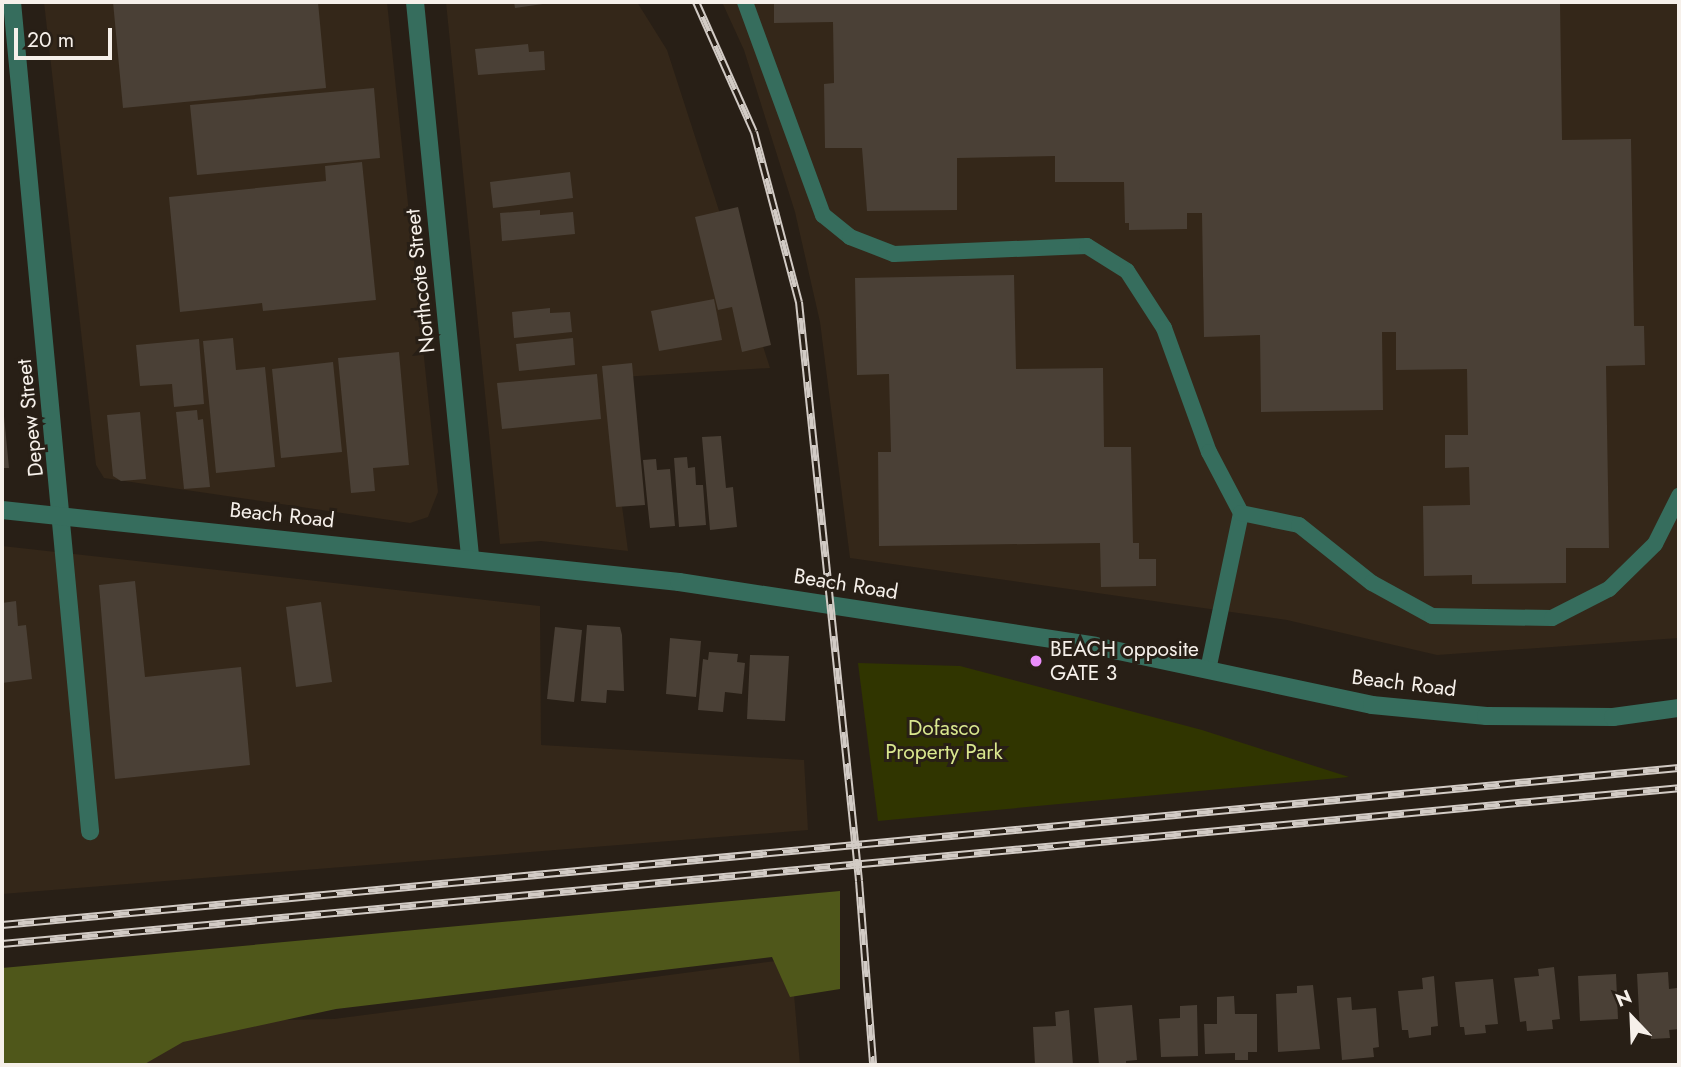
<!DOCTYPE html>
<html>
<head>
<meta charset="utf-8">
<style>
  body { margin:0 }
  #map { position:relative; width:1681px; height:1067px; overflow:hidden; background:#281f16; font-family:Jost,sans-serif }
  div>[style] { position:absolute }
  .built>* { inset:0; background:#342719 }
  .green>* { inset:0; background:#303500 }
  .forest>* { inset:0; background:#4f571a }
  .building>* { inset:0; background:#4a4036 }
  .service>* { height:16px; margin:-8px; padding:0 8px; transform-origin:8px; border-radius:8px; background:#366d5d }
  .minor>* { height:18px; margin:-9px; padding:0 9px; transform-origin:9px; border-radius:9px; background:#366d5d }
  .tertiary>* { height:18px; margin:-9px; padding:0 9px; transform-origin:9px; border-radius:9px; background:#366d5d }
  .rail>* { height:8px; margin-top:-4px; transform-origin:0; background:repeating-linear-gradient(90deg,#281f16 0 16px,#d2cbc5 0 32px); box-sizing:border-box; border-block:2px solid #d2cbc5 }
  .dots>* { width:19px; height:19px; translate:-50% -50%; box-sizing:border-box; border:4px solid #281f16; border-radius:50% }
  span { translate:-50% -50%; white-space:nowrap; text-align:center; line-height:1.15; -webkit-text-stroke:6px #281f16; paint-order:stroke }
  .street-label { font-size:21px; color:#f6f0ea }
  .poi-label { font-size:21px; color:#f6f0ea }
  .left { translate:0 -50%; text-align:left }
  .park-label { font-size:21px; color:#d9e78e }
  .frame { position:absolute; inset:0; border:4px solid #f6f0ea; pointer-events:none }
  .north { position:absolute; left:1597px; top:983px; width:70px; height:70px; -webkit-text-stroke:5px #281f16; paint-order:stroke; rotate:337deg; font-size:19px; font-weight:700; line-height:28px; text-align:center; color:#f6f0ea }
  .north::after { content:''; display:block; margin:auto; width:24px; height:32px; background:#f6f0ea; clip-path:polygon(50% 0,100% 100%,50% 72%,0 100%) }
  .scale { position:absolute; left:14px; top:28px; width:98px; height:32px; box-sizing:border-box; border:4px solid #f6f0ea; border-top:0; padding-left:9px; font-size:21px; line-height:24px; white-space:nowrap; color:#f6f0ea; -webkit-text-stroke:5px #281f16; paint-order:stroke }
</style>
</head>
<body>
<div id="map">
  <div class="built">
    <div style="clip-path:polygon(44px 2px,387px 2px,438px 492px,428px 517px,410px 523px,104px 478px,96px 465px)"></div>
    <div style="clip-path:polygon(446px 2px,637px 2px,667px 50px,770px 368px,605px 378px,628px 551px,541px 541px,500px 544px)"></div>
    <div style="clip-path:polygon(722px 2px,1679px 2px,1679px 638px,1437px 655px,1287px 620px,850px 558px,820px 322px,795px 212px,744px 50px)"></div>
    <div style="clip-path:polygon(2px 546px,540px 606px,541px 745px,804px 760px,808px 830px,2px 894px)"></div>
    <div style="clip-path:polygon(791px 959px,800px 1065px,2px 1065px,2px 1025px,334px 1019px)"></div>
  </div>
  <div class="green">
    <div style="clip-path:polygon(858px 663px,960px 666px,1202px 730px,1349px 777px,878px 821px)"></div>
  </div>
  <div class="forest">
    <div style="clip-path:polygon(840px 891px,840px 989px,790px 997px,772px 957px,336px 1009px,183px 1042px,143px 1065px,2px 1065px,2px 968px)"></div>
  </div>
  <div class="building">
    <div style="clip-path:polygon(113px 2px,318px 2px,326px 88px,123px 108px)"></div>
    <div style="clip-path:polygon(514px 2px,550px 2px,550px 3px,515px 8px)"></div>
    <div style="clip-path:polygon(774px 2px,1560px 2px,1562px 140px,1631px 139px,1634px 326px,1644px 326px,1645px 365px,1606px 366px,1609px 548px,1566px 548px,1566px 583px,1472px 584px,1472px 575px,1424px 576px,1423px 506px,1470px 505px,1469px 467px,1445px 468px,1445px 435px,1468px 435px,1467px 369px,1396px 370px,1396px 332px,1382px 332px,1383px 410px,1261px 412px,1260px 335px,1204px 337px,1202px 213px,1187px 213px,1187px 229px,1129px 230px,1129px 223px,1125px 223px,1124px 182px,1055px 182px,1055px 156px,957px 158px,957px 210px,867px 211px,862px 148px,825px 148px,824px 84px,834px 83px,833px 22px,774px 23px)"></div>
    <div style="clip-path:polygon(528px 44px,529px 52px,544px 51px,545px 70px,478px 75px,475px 49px)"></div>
    <div style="clip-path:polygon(374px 88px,380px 158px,197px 175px,190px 105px)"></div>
    <div style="clip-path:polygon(362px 162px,376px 300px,263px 311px,262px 303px,180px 312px,169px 197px,326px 181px,325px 166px)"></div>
    <div style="clip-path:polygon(570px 172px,573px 198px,493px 208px,490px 182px)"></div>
    <div style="clip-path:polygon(738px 207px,771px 345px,742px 352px,732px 307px,718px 310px,695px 217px)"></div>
    <div style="clip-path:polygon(540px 210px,540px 215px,573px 212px,575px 234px,502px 241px,500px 213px)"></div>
    <div style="clip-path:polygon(1014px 275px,1016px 369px,1103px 368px,1104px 447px,1131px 447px,1133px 543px,1139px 543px,1139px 559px,1156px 559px,1156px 586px,1101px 587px,1100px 543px,879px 546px,878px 452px,891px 452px,889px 374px,857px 375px,855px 278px)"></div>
    <div style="clip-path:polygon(714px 299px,722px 340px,659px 351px,651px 311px)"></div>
    <div style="clip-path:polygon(550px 308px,550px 313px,570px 312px,572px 332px,514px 338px,512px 312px)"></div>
    <div style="clip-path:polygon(233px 338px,236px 370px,265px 367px,275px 467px,216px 473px,203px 341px)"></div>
    <div style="clip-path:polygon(573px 338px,575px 365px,519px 371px,516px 344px)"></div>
    <div style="clip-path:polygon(199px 339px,204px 404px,174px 407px,172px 384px,140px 386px,136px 345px)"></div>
    <div style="clip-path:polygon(399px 352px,409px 465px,373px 468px,375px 491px,351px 493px,338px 358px)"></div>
    <div style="clip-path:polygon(333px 362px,342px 452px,281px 458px,272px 369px)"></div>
    <div style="clip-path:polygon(632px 363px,645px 505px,616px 507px,602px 366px)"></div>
    <div style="clip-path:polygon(597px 374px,601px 419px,502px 429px,497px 383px)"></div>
    <div style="clip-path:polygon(2px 396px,9px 468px,2px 468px)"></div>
    <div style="clip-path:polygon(197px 410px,198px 420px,203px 419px,210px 487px,184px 489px,176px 412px)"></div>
    <div style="clip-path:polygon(140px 412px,146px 479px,121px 481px,113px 476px,107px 415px)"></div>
    <div style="clip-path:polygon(721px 436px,726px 488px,733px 487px,737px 527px,710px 530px,702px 437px)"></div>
    <div style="clip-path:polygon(687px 457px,688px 468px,695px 467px,696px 485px,703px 485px,706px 525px,679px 527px,674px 458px)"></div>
    <div style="clip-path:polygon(656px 459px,657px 470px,670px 469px,675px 526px,650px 528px,643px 460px)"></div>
    <div style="clip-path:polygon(135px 581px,145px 677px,241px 667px,250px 765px,115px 779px,99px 585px)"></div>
    <div style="clip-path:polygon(16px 601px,18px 626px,26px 625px,32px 679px,2px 683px,2px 603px)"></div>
    <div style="clip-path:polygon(321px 602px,332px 682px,296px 687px,286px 607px)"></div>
    <div style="clip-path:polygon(587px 625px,620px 627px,622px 635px,624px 691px,607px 690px,606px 703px,581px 701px)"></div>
    <div style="clip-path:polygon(555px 627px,582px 630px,574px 702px,547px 699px)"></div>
    <div style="clip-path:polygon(670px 638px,701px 641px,696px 697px,666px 694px)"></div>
    <div style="clip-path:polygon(709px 652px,738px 654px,737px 662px,745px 663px,742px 694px,725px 692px,723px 712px,698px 710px,703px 659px,708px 660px)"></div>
    <div style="clip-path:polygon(750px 655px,789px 656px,785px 721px,747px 719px)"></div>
    <div style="clip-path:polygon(1554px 967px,1560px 1019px,1552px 1020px,1553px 1029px,1527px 1031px,1526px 1021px,1520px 1022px,1514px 978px,1539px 976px,1538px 969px)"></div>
    <div style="clip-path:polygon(1668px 972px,1669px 989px,1677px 988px,1679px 1029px,1669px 1030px,1670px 1038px,1651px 1039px,1651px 1032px,1640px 1032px,1637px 974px)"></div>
    <div style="clip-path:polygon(1616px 974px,1618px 1019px,1580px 1021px,1578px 976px)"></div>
    <div style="clip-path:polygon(1434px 976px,1438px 1026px,1431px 1027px,1431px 1035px,1409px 1038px,1408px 1030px,1402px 1030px,1398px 991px,1423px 989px,1422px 978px)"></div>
    <div style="clip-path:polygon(1493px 979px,1498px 1024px,1485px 1025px,1486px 1033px,1465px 1035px,1464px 1027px,1460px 1027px,1455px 982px)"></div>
    <div style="clip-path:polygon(1313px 985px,1320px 1049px,1278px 1052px,1276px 994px,1297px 993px,1297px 986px)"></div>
    <div style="clip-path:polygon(1234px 996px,1235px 1014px,1257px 1014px,1257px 1052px,1248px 1052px,1248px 1060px,1235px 1060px,1235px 1053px,1205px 1054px,1204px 1024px,1217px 1024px,1217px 997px)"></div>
    <div style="clip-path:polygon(1351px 997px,1352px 1010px,1376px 1008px,1379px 1047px,1373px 1048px,1374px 1057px,1342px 1060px,1337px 998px)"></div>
    <div style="clip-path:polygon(1132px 1005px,1137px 1060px,1126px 1061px,1126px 1065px,1099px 1065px,1094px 1008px)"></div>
    <div style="clip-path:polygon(1197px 1005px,1198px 1056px,1161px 1057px,1159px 1019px,1180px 1018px,1180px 1006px)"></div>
    <div style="clip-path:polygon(1069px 1010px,1073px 1065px,1035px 1065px,1033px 1027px,1056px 1026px,1055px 1012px)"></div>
  </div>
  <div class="service">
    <div style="left:745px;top:2px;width:227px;rotate:69.9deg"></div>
    <div style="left:823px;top:215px;width:35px;rotate:39deg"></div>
    <div style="left:850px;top:237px;width:47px;rotate:21.1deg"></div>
    <div style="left:894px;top:254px;width:193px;rotate:-2.4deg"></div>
    <div style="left:1087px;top:246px;width:47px;rotate:32deg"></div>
    <div style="left:1127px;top:271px;width:68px;rotate:57deg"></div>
    <div style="left:1164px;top:328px;width:132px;rotate:70.1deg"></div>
    <div style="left:1209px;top:452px;width:69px;rotate:62.3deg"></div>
    <div style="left:1208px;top:670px;width:160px;rotate:-78.1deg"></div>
    <div style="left:1241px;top:513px;width:59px;rotate:11.7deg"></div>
    <div style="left:1299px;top:525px;width:93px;rotate:38.5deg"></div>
    <div style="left:1372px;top:583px;width:68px;rotate:28.8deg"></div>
    <div style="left:1432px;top:616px;width:120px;rotate:1deg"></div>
    <div style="left:1552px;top:618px;width:64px;rotate:-27deg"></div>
    <div style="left:1609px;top:589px;width:64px;rotate:-44.4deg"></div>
    <div style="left:1655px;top:544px;width:54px;rotate:-63.4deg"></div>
  </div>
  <div class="minor">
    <div style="left:12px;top:2px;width:833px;rotate:84.62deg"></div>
    <div style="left:415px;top:2px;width:557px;rotate:84.33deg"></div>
  </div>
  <div class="tertiary">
    <div style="left:2px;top:510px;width:681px;rotate:6.07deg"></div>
    <div style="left:679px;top:582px;width:421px;rotate:8.7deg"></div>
    <div style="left:1095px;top:646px;width:283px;rotate:12deg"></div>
    <div style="left:1372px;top:705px;width:115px;rotate:5.5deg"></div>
    <div style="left:1486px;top:716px;width:127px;rotate:0.5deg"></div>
    <div style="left:1613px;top:717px;width:67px;rotate:-7.8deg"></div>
  </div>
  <div class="rail">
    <div style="left:696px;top:2px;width:142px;rotate:66deg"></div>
    <div style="left:754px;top:132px;width:176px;rotate:75.2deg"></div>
    <div style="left:799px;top:302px;width:582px;rotate:84.08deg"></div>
    <div style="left:859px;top:881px;width:185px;rotate:85.6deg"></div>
    <div style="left:2px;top:925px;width:1684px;rotate:-5.35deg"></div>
    <div style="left:2px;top:944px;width:1684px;rotate:-5.31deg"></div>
  </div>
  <div class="dots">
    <div style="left:1036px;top:661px;background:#eb8dfb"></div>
  </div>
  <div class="street-label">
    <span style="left:420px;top:281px;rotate:-96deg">Northcote Street</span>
    <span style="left:30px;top:418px;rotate:-96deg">Depew Street</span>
    <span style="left:282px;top:515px;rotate:6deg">Beach Road</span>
    <span style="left:846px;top:584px;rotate:9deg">Beach Road</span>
    <span style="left:1404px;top:683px;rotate:7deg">Beach Road</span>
  </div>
  <div class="poi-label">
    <span class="left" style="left:1050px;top:661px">BEACH opposite<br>GATE 3</span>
  </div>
  <div class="park-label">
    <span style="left:944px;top:740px">Dofasco<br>Property Park</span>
  </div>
  <div class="frame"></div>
  <div class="north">N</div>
  <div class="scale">20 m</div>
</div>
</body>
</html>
